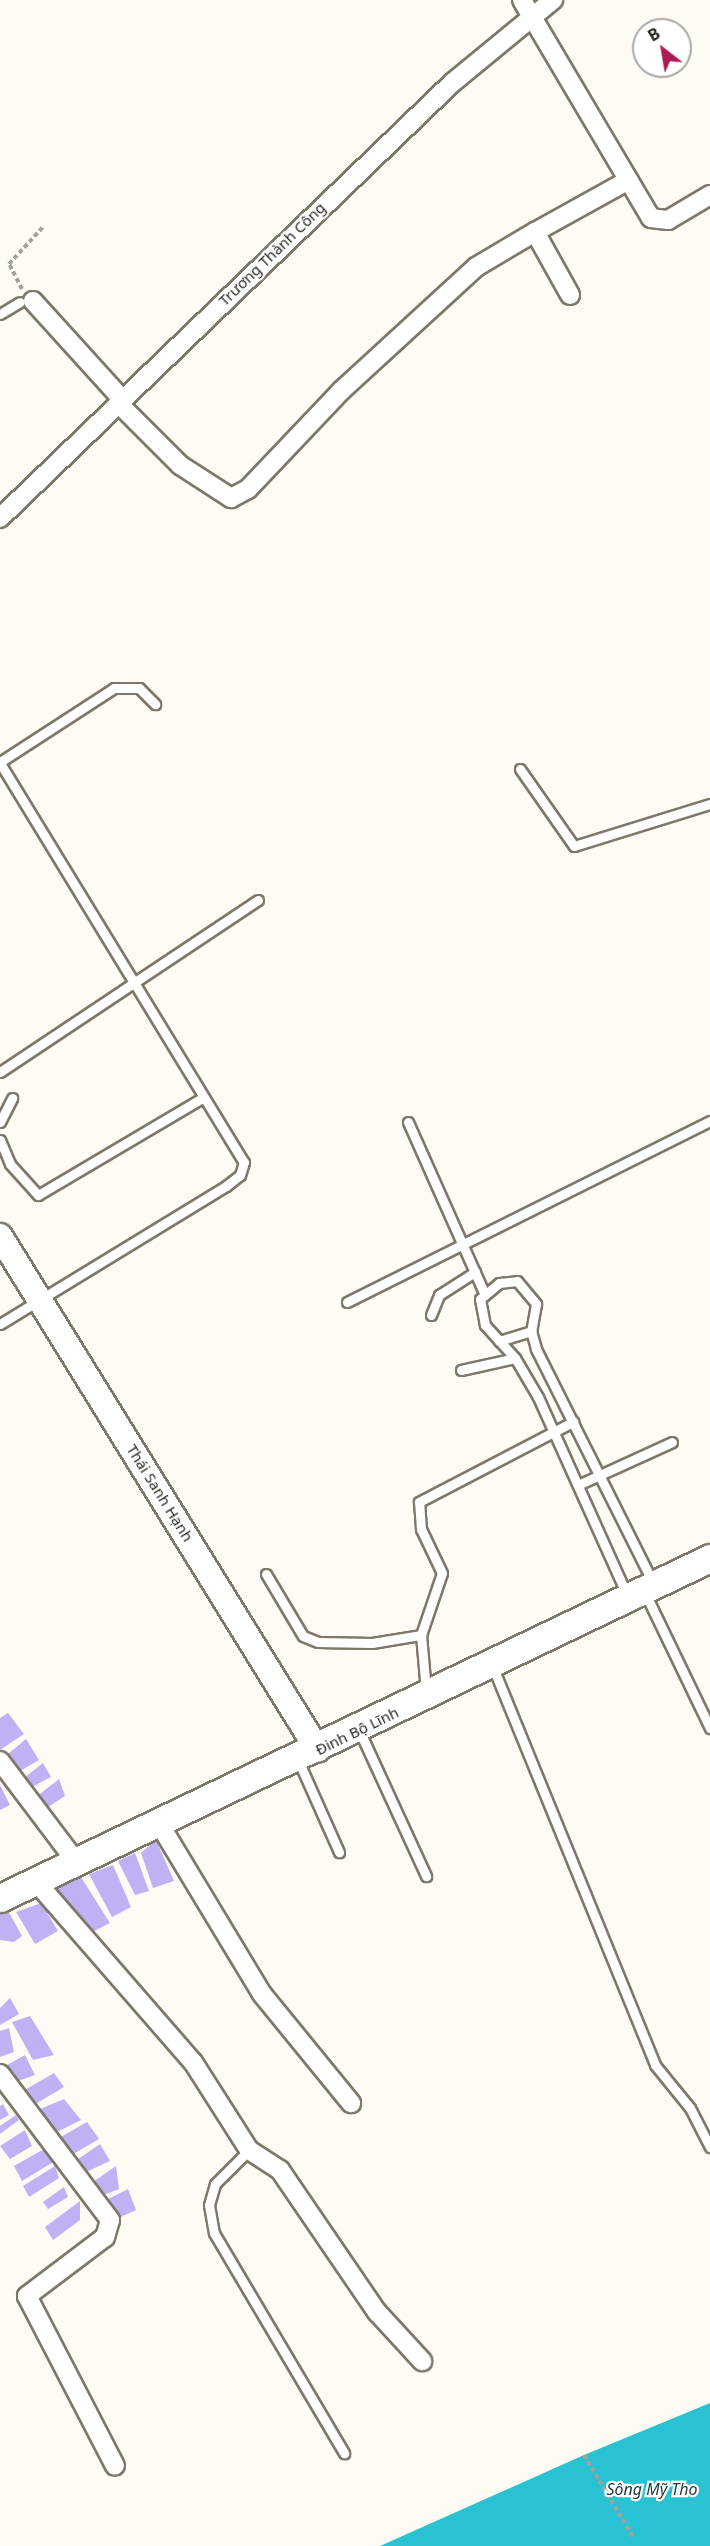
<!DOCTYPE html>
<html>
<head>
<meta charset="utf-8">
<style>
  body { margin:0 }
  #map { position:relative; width:710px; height:2546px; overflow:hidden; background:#fefbf5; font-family:"Noto Sans",sans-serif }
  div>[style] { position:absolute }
  .water>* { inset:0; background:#28c2d2 }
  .building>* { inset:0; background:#c0b1f5 }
  .path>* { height:4px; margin-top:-2px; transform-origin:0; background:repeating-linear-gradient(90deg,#a3a19b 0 4.5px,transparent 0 7.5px) }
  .roads { filter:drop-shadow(2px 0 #7e786a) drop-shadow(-2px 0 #7e786a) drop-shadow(0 2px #7e786a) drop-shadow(0 -2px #7e786a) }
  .service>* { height:9px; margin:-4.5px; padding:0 4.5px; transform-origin:4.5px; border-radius:4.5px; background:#fff }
  .minor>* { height:18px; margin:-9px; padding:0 9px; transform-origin:9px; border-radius:9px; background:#fff }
  .tertiary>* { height:24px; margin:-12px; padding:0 12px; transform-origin:12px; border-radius:12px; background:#fff }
  .secondary>* { height:27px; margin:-13.5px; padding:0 13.5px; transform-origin:13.5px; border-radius:13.5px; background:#fff }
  span { translate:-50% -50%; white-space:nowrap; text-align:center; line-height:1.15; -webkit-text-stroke:4.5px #fff; paint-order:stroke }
  .street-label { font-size:15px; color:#282620 }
  .water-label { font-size:16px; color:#243b3e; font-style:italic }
  .north { position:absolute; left:632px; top:18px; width:60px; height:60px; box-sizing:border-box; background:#fff; border:2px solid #a9a8a6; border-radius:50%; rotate:329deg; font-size:16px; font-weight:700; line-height:24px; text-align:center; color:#282620 }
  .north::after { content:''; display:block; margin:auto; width:21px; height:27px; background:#ab1a52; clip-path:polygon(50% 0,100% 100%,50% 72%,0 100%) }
</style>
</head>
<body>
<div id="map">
  <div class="water">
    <div style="clip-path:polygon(710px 2403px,710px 2546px,380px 2546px,584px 2455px)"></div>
  </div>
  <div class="building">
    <div style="clip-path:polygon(8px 1713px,24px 1734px,0 1750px,0 1718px)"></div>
    <div style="clip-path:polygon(26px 1739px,39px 1760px,15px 1774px,3px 1758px)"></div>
    <div style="clip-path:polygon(43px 1763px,51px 1777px,30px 1788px,24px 1778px)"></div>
    <div style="clip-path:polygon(59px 1779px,65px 1796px,45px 1809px,36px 1797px)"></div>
    <div style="clip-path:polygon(0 1785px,10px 1805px,0 1810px)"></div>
    <div style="clip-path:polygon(156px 1840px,174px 1881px,153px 1888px,141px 1853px)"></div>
    <div style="clip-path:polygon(135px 1853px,149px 1891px,135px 1895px,118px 1861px)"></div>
    <div style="clip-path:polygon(113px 1865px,131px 1907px,112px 1917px,89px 1874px)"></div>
    <div style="clip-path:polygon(81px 1877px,110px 1923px,90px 1933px,57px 1889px)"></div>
    <div style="clip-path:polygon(41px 1903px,58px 1931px,35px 1944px,16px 1912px)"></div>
    <div style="clip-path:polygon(6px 1907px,22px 1936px,14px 1942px,0 1940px,0 1910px)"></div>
    <div style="clip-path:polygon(10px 1998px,19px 2014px,0 2025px,0 2008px)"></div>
    <div style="clip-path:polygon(30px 2016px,54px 2055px,33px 2060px,12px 2022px)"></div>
    <div style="clip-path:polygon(9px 2028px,14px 2052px,0 2057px,0 2031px)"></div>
    <div style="clip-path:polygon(25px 2055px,35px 2075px,12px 2083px,0 2069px)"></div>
    <div style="clip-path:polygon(54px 2073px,64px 2087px,32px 2106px,23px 2091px)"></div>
    <div style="clip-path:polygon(64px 2099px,81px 2120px,49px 2136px,33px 2112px)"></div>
    <div style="clip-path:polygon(3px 2104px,9px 2115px,0 2120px,0 2106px)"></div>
    <div style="clip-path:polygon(16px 2115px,19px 2120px,0 2134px,0 2126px)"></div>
    <div style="clip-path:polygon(87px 2122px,99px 2139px,70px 2156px,59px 2138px)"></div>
    <div style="clip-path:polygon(25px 2130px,32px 2146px,10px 2159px,0 2146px)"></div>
    <div style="clip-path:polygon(100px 2144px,110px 2161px,86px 2172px,78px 2159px)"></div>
    <div style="clip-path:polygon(44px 2149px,55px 2161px,22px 2181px,14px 2166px)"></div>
    <div style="clip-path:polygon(55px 2166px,59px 2178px,29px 2197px,23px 2186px)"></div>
    <div style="clip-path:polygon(116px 2166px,119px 2189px,98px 2197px,90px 2184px)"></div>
    <div style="clip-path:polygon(64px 2187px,68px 2197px,48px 2209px,43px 2202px)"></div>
    <div style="clip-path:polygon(128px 2189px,136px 2210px,114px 2220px,104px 2201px)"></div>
    <div style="clip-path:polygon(80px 2201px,80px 2220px,53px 2240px,45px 2227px)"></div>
  </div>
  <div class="path">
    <div style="left:22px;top:289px;width:28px;rotate:-117deg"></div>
    <div style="left:9px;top:264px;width:52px;rotate:-47.4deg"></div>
    <div style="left:584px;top:2455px;width:96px;rotate:59.1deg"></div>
  </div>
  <div class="roads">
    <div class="service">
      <div style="left:0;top:314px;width:23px;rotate:-31deg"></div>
      <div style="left:0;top:762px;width:136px;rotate:-33deg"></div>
      <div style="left:114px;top:688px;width:25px"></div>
      <div style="left:139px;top:688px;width:23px;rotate:45deg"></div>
      <div style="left:0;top:763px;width:468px;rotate:58.6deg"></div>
      <div style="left:244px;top:1162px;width:14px;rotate:107deg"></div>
      <div style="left:240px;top:1175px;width:18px;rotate:142deg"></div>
      <div style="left:226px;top:1186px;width:265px;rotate:148.6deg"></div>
      <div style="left:520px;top:769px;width:94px;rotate:55deg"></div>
      <div style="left:574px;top:846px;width:142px;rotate:-17.2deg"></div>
      <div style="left:0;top:1072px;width:310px;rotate:-33.7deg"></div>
      <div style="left:0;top:1122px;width:27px;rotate:-63deg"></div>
      <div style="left:408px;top:1122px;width:187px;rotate:66deg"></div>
      <div style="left:0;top:1140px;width:26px;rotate:67deg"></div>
      <div style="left:10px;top:1164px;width:42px;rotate:47.9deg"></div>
      <div style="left:38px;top:1195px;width:191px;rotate:-30.6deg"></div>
      <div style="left:347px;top:1302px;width:406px;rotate:-26.5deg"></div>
      <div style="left:431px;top:1315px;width:22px;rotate:-68deg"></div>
      <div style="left:439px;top:1295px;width:43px;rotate:-32.6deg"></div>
      <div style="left:499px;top:1341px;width:34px;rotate:-17deg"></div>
      <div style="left:461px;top:1370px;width:55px;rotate:-12.5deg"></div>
      <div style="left:580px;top:1484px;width:101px;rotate:-24.5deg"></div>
      <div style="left:266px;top:1574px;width:72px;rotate:59.2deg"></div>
      <div style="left:303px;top:1636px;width:16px;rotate:22deg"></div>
      <div style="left:318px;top:1642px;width:54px;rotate:1.1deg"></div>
      <div style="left:372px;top:1643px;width:50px;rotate:-9.3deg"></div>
      <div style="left:645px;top:1593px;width:150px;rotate:64.3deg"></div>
      <div style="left:627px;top:1595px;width:217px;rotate:-114.2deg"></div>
      <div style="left:538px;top:1397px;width:45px;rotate:-120.5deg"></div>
      <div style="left:515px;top:1358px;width:45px;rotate:-132.3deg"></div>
      <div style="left:485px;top:1325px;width:26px;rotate:-101deg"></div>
      <div style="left:480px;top:1299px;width:25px;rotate:-40deg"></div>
      <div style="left:499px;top:1283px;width:18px;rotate:-6deg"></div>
      <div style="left:517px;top:1281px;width:30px;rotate:50deg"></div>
      <div style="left:536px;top:1304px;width:27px;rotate:100deg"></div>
      <div style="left:531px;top:1331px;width:19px;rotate:74deg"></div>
      <div style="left:536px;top:1349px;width:262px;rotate:63.4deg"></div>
      <div style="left:492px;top:1665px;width:432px;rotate:67.8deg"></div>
      <div style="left:655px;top:2065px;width:55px;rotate:50.9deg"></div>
      <div style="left:690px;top:2108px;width:44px;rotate:62.9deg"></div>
      <div style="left:426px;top:1691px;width:56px;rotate:-95.1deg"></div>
      <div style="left:421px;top:1635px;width:65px;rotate:-71.3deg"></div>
      <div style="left:442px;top:1573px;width:49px;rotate:-115.5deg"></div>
      <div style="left:421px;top:1529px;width:27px;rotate:-94deg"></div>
      <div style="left:419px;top:1502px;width:174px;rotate:-27.5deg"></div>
      <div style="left:359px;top:1730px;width:161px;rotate:65.3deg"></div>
      <div style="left:298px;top:1760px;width:101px;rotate:66deg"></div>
      <div style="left:249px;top:2150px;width:48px;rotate:135deg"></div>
      <div style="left:215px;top:2184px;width:22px;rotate:106deg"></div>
      <div style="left:209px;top:2205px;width:28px;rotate:80deg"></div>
      <div style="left:214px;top:2233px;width:256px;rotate:59.4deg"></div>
    </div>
    <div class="minor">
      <div style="left:522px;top:0;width:253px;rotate:59.4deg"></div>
      <div style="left:651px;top:218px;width:17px;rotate:7deg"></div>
      <div style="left:668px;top:220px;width:49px;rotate:-30.8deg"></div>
      <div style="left:535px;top:232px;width:107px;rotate:-29deg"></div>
      <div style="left:33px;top:301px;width:132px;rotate:47.8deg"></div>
      <div style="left:118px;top:403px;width:88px;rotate:45deg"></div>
      <div style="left:180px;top:465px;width:61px;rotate:32.9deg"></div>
      <div style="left:231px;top:498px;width:19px;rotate:-28deg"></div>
      <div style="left:248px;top:489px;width:137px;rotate:-46.5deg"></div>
      <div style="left:342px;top:390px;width:182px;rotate:-42.5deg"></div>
      <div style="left:476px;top:267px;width:69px;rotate:-30.7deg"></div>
      <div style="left:535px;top:232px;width:72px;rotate:60.9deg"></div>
      <div style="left:0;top:518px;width:627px;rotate:-43.9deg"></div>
      <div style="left:452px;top:83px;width:131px;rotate:-39.4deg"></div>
      <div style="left:0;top:1761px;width:129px;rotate:52.9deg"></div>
      <div style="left:160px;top:1825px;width:197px;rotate:58.9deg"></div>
      <div style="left:262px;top:1994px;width:141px;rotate:50.8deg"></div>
      <div style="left:38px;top:1884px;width:236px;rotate:49deg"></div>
      <div style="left:193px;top:2062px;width:104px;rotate:57.5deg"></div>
      <div style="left:249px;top:2150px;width:37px;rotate:33deg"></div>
      <div style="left:280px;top:2170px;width:172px;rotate:55.7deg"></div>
      <div style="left:377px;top:2312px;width:67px;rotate:47.4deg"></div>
      <div style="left:0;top:2074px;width:183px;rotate:53deg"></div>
      <div style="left:110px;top:2220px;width:18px;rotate:106deg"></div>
      <div style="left:105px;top:2237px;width:98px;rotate:142.9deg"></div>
      <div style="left:27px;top:2296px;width:191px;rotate:62.6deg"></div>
    </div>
    <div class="tertiary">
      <div style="left:0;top:1236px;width:604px;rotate:58.26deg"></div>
    </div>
    <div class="secondary">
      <div style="left:0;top:1898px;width:787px;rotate:-25.59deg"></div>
    </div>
  </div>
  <div class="street-label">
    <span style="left:272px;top:254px;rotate:-44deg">Trương Thành Công</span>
    <span style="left:160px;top:1493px;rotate:58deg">Thái Sanh Hạnh</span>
    <span style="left:357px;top:1731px;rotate:-26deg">Đinh Bộ Lĩnh</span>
  </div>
  <div class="water-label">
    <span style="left:652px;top:2489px">Sông Mỹ Tho</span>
  </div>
  <div class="north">B</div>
</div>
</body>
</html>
